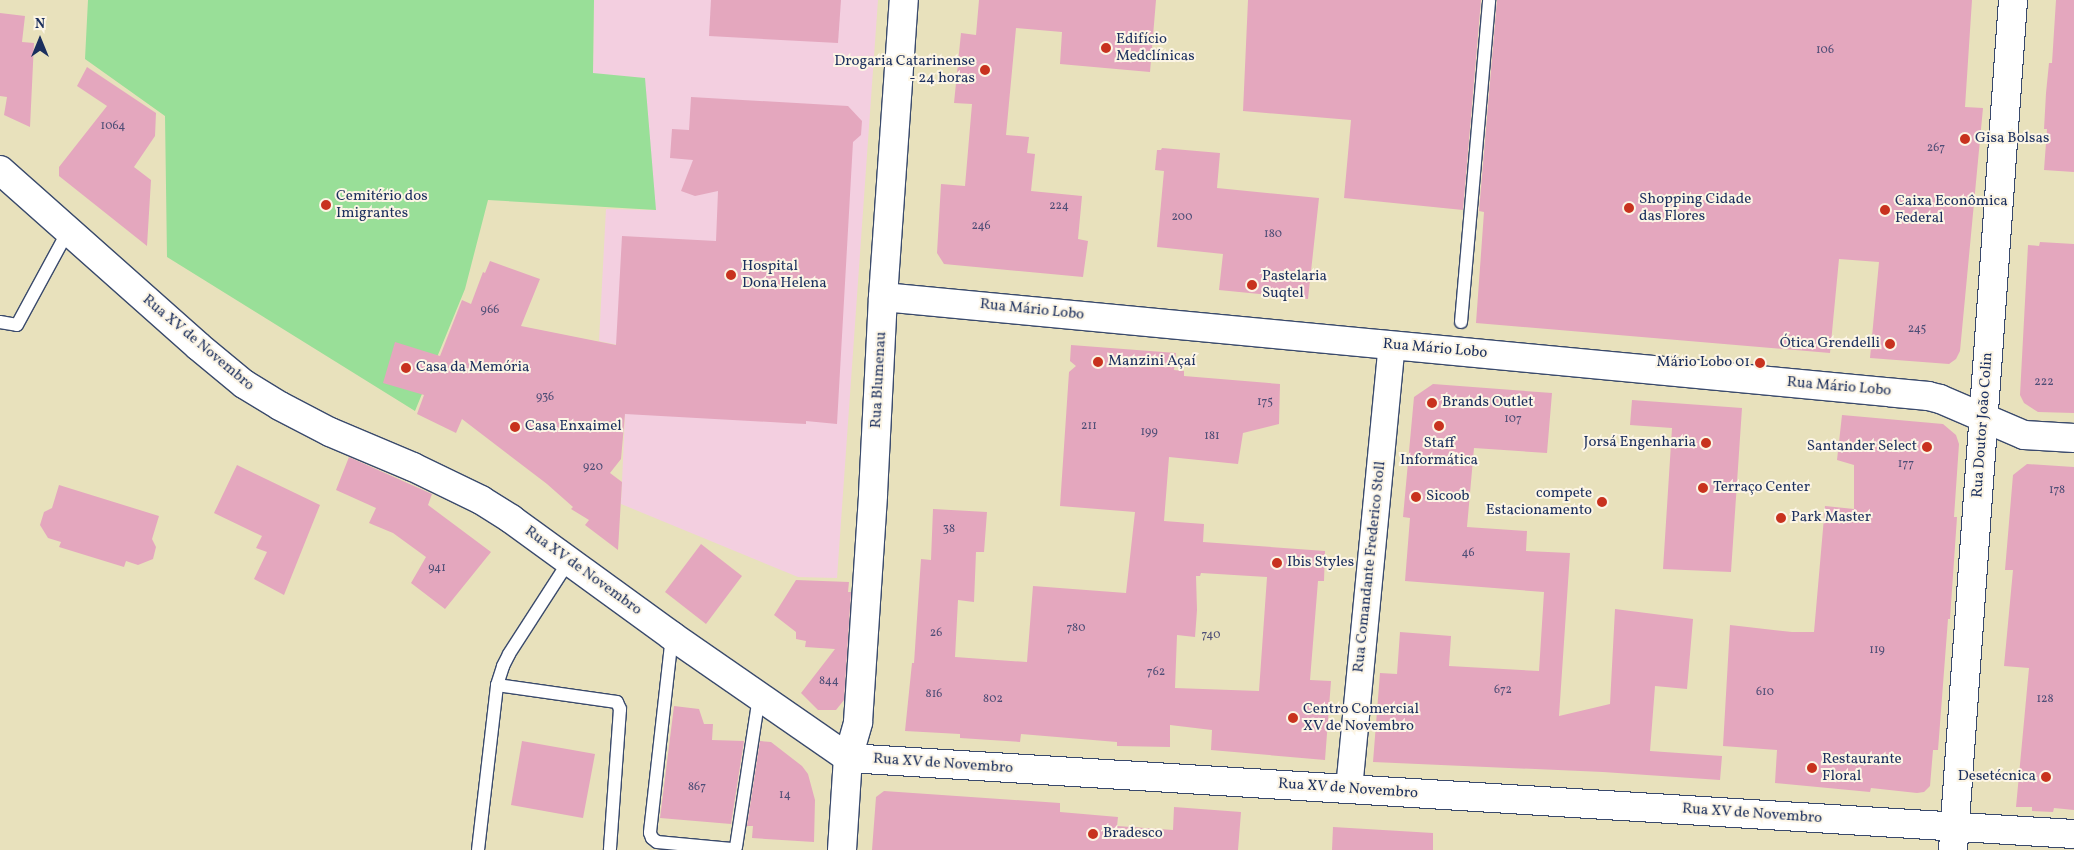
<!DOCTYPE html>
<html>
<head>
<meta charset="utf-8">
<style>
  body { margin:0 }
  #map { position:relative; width:2074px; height:850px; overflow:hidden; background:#e8e1bc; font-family:Vollkorn,serif }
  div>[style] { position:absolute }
  .built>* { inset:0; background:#f3cfe0 }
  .green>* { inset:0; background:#99df98 }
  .building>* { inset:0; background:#e4a7be }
  .roads { filter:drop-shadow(1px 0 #3a4a6c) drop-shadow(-1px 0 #3a4a6c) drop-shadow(0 1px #3a4a6c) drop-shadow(0 -1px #3a4a6c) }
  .lane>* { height:12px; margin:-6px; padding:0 6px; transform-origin:6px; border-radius:6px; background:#fff }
  .street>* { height:26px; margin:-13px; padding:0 13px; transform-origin:13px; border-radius:13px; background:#fff }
  .secondary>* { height:28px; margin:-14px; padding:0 14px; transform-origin:14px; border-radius:14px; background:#fff }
  .primary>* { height:28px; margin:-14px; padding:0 14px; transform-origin:14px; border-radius:14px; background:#fff }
  .dots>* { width:14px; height:14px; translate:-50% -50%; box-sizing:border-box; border:2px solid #fcf5e5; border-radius:50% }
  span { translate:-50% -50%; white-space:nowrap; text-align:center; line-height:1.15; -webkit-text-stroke:4px #fcf5e5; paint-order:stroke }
  .number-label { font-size:12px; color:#4d4d76 }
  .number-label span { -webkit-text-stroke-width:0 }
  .poi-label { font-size:15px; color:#1b2f5e }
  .left { translate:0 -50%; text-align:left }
  .right { translate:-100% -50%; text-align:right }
  .street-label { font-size:15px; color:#1b2f5e }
  .north { position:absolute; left:15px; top:15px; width:50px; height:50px; -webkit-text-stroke:4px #fcf5e5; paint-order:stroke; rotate:0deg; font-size:14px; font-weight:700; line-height:20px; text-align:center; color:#1b2f5e }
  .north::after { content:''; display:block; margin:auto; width:18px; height:22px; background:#1b2f5e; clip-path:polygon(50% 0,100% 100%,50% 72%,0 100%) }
</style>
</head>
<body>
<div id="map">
  <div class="built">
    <div style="clip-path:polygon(594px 0,878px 0,837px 578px,798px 577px,621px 504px,628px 347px,599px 341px,606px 209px,656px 210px,593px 74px)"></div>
  </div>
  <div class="green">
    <div style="clip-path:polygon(88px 0,594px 0,593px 73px,645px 78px,656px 210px,488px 200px,465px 289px,415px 411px,167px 257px,165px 116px,85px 59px)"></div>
  </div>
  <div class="building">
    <div style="clip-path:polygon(711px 0,841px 0,838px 43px,709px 36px)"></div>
    <div style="clip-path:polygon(979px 0,1156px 0,1150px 72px,1060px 64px,1062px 32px,1016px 28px,1006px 135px,1029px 137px,1027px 153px,1035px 154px,1031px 191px,1082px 196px,1078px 239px,1088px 241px,1083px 277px,944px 264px,937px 253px,941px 184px,965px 186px,972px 104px,954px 103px,961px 33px,976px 35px)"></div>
    <div style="clip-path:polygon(1248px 0,1481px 0,1463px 210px,1344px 198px,1351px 120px,1243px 111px)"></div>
    <div style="clip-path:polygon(1497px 0,1972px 0,1965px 107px,1983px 108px,1960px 351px,1956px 359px,1949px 364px,1870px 358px,1879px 262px,1839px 259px,1830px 353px,1476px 323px,1484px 212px,1479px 211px)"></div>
    <div style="clip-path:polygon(2056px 0,2074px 0,2074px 172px,2044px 170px,2047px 129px,2044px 129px,2046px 93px,2049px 63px,2052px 63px)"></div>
    <div style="clip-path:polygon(0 13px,25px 16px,22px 42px,34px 43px,30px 127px,4px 115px,7px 97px,0 96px)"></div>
    <div style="clip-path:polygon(87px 67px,156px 113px,155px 136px,134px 167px,151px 180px,147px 246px,59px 176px,59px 167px,107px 106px,77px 86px)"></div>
    <div style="clip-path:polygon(691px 97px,848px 106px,862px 121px,861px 135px,853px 142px,837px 424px,806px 421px,806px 424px,787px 423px,625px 414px,621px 459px,610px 473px,622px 482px,618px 550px,585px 525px,589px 520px,571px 509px,573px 507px,547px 484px,462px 419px,456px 433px,417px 414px,424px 395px,383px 383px,395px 342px,440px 356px,462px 300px,471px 304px,483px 272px,485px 273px,490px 261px,540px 279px,521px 326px,616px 345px,622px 236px,716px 241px,718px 191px,695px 196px,681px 191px,693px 160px,670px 158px,672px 129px,689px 130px)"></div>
    <div style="clip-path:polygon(1162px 148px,1220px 153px,1217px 188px,1319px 198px,1308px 299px,1219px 290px,1223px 254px,1157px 247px,1164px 171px,1155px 170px,1157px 150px,1161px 150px)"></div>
    <div style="clip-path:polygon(2040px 242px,2074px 244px,2074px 413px,2038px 412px,2024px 403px,2020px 395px,2028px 245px,2039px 246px)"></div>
    <div style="clip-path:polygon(evenodd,1071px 345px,1176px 353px,1174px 370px,1184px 371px,1184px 376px,1280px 384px,1279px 424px,1243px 433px,1238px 464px,1169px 457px,1164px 521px,1204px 524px,1203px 542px,1325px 551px,1324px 581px,1318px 581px,1310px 680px,1331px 681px,1325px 760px,1211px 750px,1212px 730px,1170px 725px,1170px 747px,1117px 746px,1117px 742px,1021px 734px,1020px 742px,960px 738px,960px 734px,905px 731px,912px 663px,914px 663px,921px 559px,931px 560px,933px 509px,987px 512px,984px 552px,976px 552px,974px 602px,958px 600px,955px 657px,1027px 662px,1033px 586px,1126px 593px,1135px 512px,1060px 506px,1069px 372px,1076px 366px,1070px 361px,1071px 345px,1201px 573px,1267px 577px,1259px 691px,1175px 688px,1177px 635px,1195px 637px,1197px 610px,1196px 576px,1200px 576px,1201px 573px)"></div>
    <div style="clip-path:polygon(1433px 384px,1552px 393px,1547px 453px,1474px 448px,1467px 527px,1527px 531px,1526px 551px,1570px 553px,1559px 716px,1610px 704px,1615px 609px,1693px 619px,1687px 689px,1655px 686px,1650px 751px,1722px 756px,1720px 780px,1603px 772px,1373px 762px,1380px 673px,1397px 674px,1400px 632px,1451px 636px,1449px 666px,1539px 671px,1544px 592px,1405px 581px,1410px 518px,1403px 517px,1414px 397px)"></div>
    <div style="clip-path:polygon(1632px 400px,1742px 408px,1731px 572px,1663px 569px,1672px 428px,1630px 425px)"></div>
    <div style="clip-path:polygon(1842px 415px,1943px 424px,1956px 435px,1959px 444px,1954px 517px,1957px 517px,1950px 619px,1948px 619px,1938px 750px,1933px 750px,1930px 786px,1924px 792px,1917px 793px,1871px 788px,1870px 792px,1775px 783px,1777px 750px,1723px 746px,1730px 625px,1792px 632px,1814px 632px,1825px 506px,1854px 509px,1854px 465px,1837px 460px)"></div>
    <div style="clip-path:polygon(349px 457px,432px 494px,428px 505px,491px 552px,445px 609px,411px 583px,426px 557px,393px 533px,369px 523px,376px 508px,336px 490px)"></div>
    <div style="clip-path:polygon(2027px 464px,2074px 467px,2074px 810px,2054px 808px,2053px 812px,2032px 811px,2032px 807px,2016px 807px,2029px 668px,2004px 666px,2013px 570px,2005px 570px,2013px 475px)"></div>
    <div style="clip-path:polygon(237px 465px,320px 505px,284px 595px,254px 579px,267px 552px,256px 548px,262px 536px,214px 513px)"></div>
    <div style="clip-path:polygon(59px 485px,159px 516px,152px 539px,156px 547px,153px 559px,138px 565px,126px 561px,124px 567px,59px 547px,61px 542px,48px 538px,40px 525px,44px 512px,52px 508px)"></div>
    <div style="clip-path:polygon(701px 544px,742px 576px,706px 624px,665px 592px)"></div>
    <div style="clip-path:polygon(796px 580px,849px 582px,848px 592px,851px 592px,844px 700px,836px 710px,818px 710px,801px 693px,835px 649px,805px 647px,806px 641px,796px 639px,796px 632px,774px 615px)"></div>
    <div style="clip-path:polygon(674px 706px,699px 709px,704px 724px,713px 724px,712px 740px,744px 741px,731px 824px,660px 818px)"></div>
    <div style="clip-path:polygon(522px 741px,595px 754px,583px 818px,511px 805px)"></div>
    <div style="clip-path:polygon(760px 741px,771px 742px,802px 766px,808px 774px,815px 800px,814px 842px,752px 838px,753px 826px,747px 826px)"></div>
    <div style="clip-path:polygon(884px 791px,1060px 803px,1060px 812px,1118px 817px,1117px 826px,1173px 830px,1174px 807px,1241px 812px,1238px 850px,872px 850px,876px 797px)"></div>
    <div style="clip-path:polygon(1333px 827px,1433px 833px,1433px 850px,1332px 850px)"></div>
  </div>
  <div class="roads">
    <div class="lane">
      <div style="left:0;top:322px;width:17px;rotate:10deg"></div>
      <div style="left:17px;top:325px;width:107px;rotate:-61.5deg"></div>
      <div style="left:1461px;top:322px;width:323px;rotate:-85deg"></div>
      <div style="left:672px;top:636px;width:198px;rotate:96.4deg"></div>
      <div style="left:650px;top:833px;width:5px;rotate:68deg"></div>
      <div style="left:652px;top:838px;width:6px;rotate:39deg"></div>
      <div style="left:657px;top:842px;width:75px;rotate:5.3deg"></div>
      <div style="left:732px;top:849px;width:4px;rotate:-27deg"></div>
      <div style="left:736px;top:847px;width:152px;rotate:-81.3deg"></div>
      <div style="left:497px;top:685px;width:121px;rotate:8.1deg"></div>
      <div style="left:617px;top:702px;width:8px;rotate:67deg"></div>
      <div style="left:620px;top:709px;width:141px;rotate:94.1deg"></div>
      <div style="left:478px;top:850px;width:166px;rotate:-83.4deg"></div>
      <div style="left:497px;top:685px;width:20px;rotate:-72deg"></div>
      <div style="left:503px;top:666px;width:13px;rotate:-63deg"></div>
      <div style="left:509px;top:654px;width:111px;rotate:-57.2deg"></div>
    </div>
    <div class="street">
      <div style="left:1349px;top:789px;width:446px;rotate:-84.5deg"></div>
    </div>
    <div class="secondary">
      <div style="left:883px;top:297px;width:1050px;rotate:5.41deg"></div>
      <div style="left:1928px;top:396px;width:12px;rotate:14deg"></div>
      <div style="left:1940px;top:399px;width:91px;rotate:23.2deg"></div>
      <div style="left:2024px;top:435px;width:50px;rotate:3.4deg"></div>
      <div style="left:848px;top:758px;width:1228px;rotate:3.55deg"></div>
    </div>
    <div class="primary">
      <div style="left:0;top:170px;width:265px;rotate:41.6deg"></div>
      <div style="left:198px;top:346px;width:60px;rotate:39.6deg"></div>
      <div style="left:244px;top:384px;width:42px;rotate:31.4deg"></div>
      <div style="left:280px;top:406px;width:56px;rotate:27.5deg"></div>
      <div style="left:330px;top:432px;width:90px;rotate:22.9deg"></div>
      <div style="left:413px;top:467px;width:76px;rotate:25.9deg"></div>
      <div style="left:481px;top:500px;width:36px;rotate:32deg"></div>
      <div style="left:511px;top:519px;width:199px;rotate:36deg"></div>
      <div style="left:672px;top:636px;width:214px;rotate:34.7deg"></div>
      <div style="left:842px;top:850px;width:92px;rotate:-86.3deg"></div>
      <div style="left:848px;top:758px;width:37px;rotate:-74deg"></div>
      <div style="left:858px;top:722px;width:228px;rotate:-86.2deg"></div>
      <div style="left:873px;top:494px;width:197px;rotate:-87.1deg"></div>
      <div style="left:883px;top:297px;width:298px;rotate:-86deg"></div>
      <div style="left:1953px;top:850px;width:852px;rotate:-85.96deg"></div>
    </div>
  </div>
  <div class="dots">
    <div style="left:1106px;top:48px;background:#c8321e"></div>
    <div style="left:985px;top:70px;background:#c8321e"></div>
    <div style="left:1965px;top:139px;background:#c8321e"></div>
    <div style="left:326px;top:205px;background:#c8321e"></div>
    <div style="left:1629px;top:208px;background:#c8321e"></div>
    <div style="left:1885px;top:210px;background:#c8321e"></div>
    <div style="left:731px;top:275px;background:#c8321e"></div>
    <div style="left:1252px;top:285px;background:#c8321e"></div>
    <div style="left:1890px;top:344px;background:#c8321e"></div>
    <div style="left:1098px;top:362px;background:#c8321e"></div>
    <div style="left:1760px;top:363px;background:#c8321e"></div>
    <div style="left:406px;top:368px;background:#c8321e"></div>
    <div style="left:1432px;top:403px;background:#c8321e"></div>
    <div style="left:1439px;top:426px;background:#c8321e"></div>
    <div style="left:515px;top:427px;background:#c8321e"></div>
    <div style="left:1706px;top:443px;background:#c8321e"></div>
    <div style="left:1927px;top:447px;background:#c8321e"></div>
    <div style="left:1703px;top:488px;background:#c8321e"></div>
    <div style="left:1416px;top:497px;background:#c8321e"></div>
    <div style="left:1602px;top:502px;background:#c8321e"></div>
    <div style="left:1781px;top:518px;background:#c8321e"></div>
    <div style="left:1277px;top:563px;background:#c8321e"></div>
    <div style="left:1293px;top:718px;background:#c8321e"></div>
    <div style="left:1812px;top:768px;background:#c8321e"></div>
    <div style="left:2046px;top:777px;background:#c8321e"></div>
    <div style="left:1093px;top:834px;background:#c8321e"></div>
  </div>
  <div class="number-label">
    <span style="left:1825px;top:51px">106</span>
    <span style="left:113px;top:127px">1064</span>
    <span style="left:1936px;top:149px">267</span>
    <span style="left:1059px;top:207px">224</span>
    <span style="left:1182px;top:218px">200</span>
    <span style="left:981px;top:227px">246</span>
    <span style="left:1273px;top:235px">180</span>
    <span style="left:490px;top:311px">966</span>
    <span style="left:1917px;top:330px">245</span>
    <span style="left:2044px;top:383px">222</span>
    <span style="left:545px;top:398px">936</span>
    <span style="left:1265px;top:403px">175</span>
    <span style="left:1513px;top:420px">107</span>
    <span style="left:1089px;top:427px">211</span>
    <span style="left:1149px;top:433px">199</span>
    <span style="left:1212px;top:437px">181</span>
    <span style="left:1906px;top:465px">177</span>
    <span style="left:593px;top:468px">920</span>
    <span style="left:2057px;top:491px">178</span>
    <span style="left:949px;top:530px">38</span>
    <span style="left:1468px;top:554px">46</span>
    <span style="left:437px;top:569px">941</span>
    <span style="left:1076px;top:629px">780</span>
    <span style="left:936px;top:634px">26</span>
    <span style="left:1211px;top:636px">740</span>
    <span style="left:1877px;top:651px">119</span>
    <span style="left:1156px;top:673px">762</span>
    <span style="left:829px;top:682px">844</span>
    <span style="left:1503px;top:691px">672</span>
    <span style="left:1765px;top:693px">610</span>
    <span style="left:934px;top:695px">816</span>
    <span style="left:993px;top:700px">802</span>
    <span style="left:2045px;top:700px">128</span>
    <span style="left:697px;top:788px">867</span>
    <span style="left:785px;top:796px">14</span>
  </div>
  <div class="poi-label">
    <span class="left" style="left:1116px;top:48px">Edifício<br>Medclínicas</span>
    <span class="right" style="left:975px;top:70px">Drogaria Catarinense<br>- 24 horas</span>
    <span class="left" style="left:1975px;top:139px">Gisa Bolsas</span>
    <span class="left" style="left:336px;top:205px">Cemitério dos<br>Imigrantes</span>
    <span class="left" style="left:1639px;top:208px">Shopping Cidade<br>das Flores</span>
    <span class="left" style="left:1895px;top:210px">Caixa Econômica<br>Federal</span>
    <span class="left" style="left:742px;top:275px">Hospital<br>Dona Helena</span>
    <span class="left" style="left:1262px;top:285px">Pastelaria<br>Suqtel</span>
    <span class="right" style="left:1880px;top:344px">Ótica Grendelli</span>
    <span class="left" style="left:1108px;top:362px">Manzini Açaí</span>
    <span class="right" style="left:1750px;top:363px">Mário Lobo 01</span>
    <span class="left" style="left:416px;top:368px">Casa da Memória</span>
    <span class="left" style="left:1442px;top:403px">Brands Outlet</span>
    <span class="left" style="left:525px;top:427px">Casa Enxaimel</span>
    <span style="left:1439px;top:452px">Staff<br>Informática</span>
    <span class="right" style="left:1696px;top:443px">Jorsá Engenharia</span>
    <span class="right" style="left:1917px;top:447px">Santander Select</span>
    <span class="left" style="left:1713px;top:488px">Terraço Center</span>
    <span class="right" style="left:1592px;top:502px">compete<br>Estacionamento</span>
    <span class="left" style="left:1426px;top:497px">Sicoob</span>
    <span class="left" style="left:1791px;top:518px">Park Master</span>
    <span class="left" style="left:1287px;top:563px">Ibis Styles</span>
    <span class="left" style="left:1303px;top:718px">Centro Comercial<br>XV de Novembro</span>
    <span class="left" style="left:1822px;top:768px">Restaurante<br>Floral</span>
    <span class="right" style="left:2036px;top:777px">Desetécnica</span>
    <span class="left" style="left:1103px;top:834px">Bradesco</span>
  </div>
  <div class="street-label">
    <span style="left:1032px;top:310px;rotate:6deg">Rua Mário Lobo</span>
    <span style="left:198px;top:343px;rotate:40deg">Rua XV de Novembro</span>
    <span style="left:1435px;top:349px;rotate:5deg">Rua Mário Lobo</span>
    <span style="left:879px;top:380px;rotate:-87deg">Rua Blumenau</span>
    <span style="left:1839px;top:387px;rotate:5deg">Rua Mário Lobo</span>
    <span style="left:1983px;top:425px;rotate:-86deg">Rua Doutor João Colin</span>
    <span style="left:1370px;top:567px;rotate:-84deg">Rua Comandante Frederico Stoll</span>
    <span style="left:583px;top:571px;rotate:36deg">Rua XV de Novembro</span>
    <span style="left:943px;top:764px;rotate:4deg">Rua XV de Novembro</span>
    <span style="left:1348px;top:789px;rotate:4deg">Rua XV de Novembro</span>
    <span style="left:1752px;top:814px;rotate:4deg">Rua XV de Novembro</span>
  </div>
  <div class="north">N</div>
</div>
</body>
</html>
